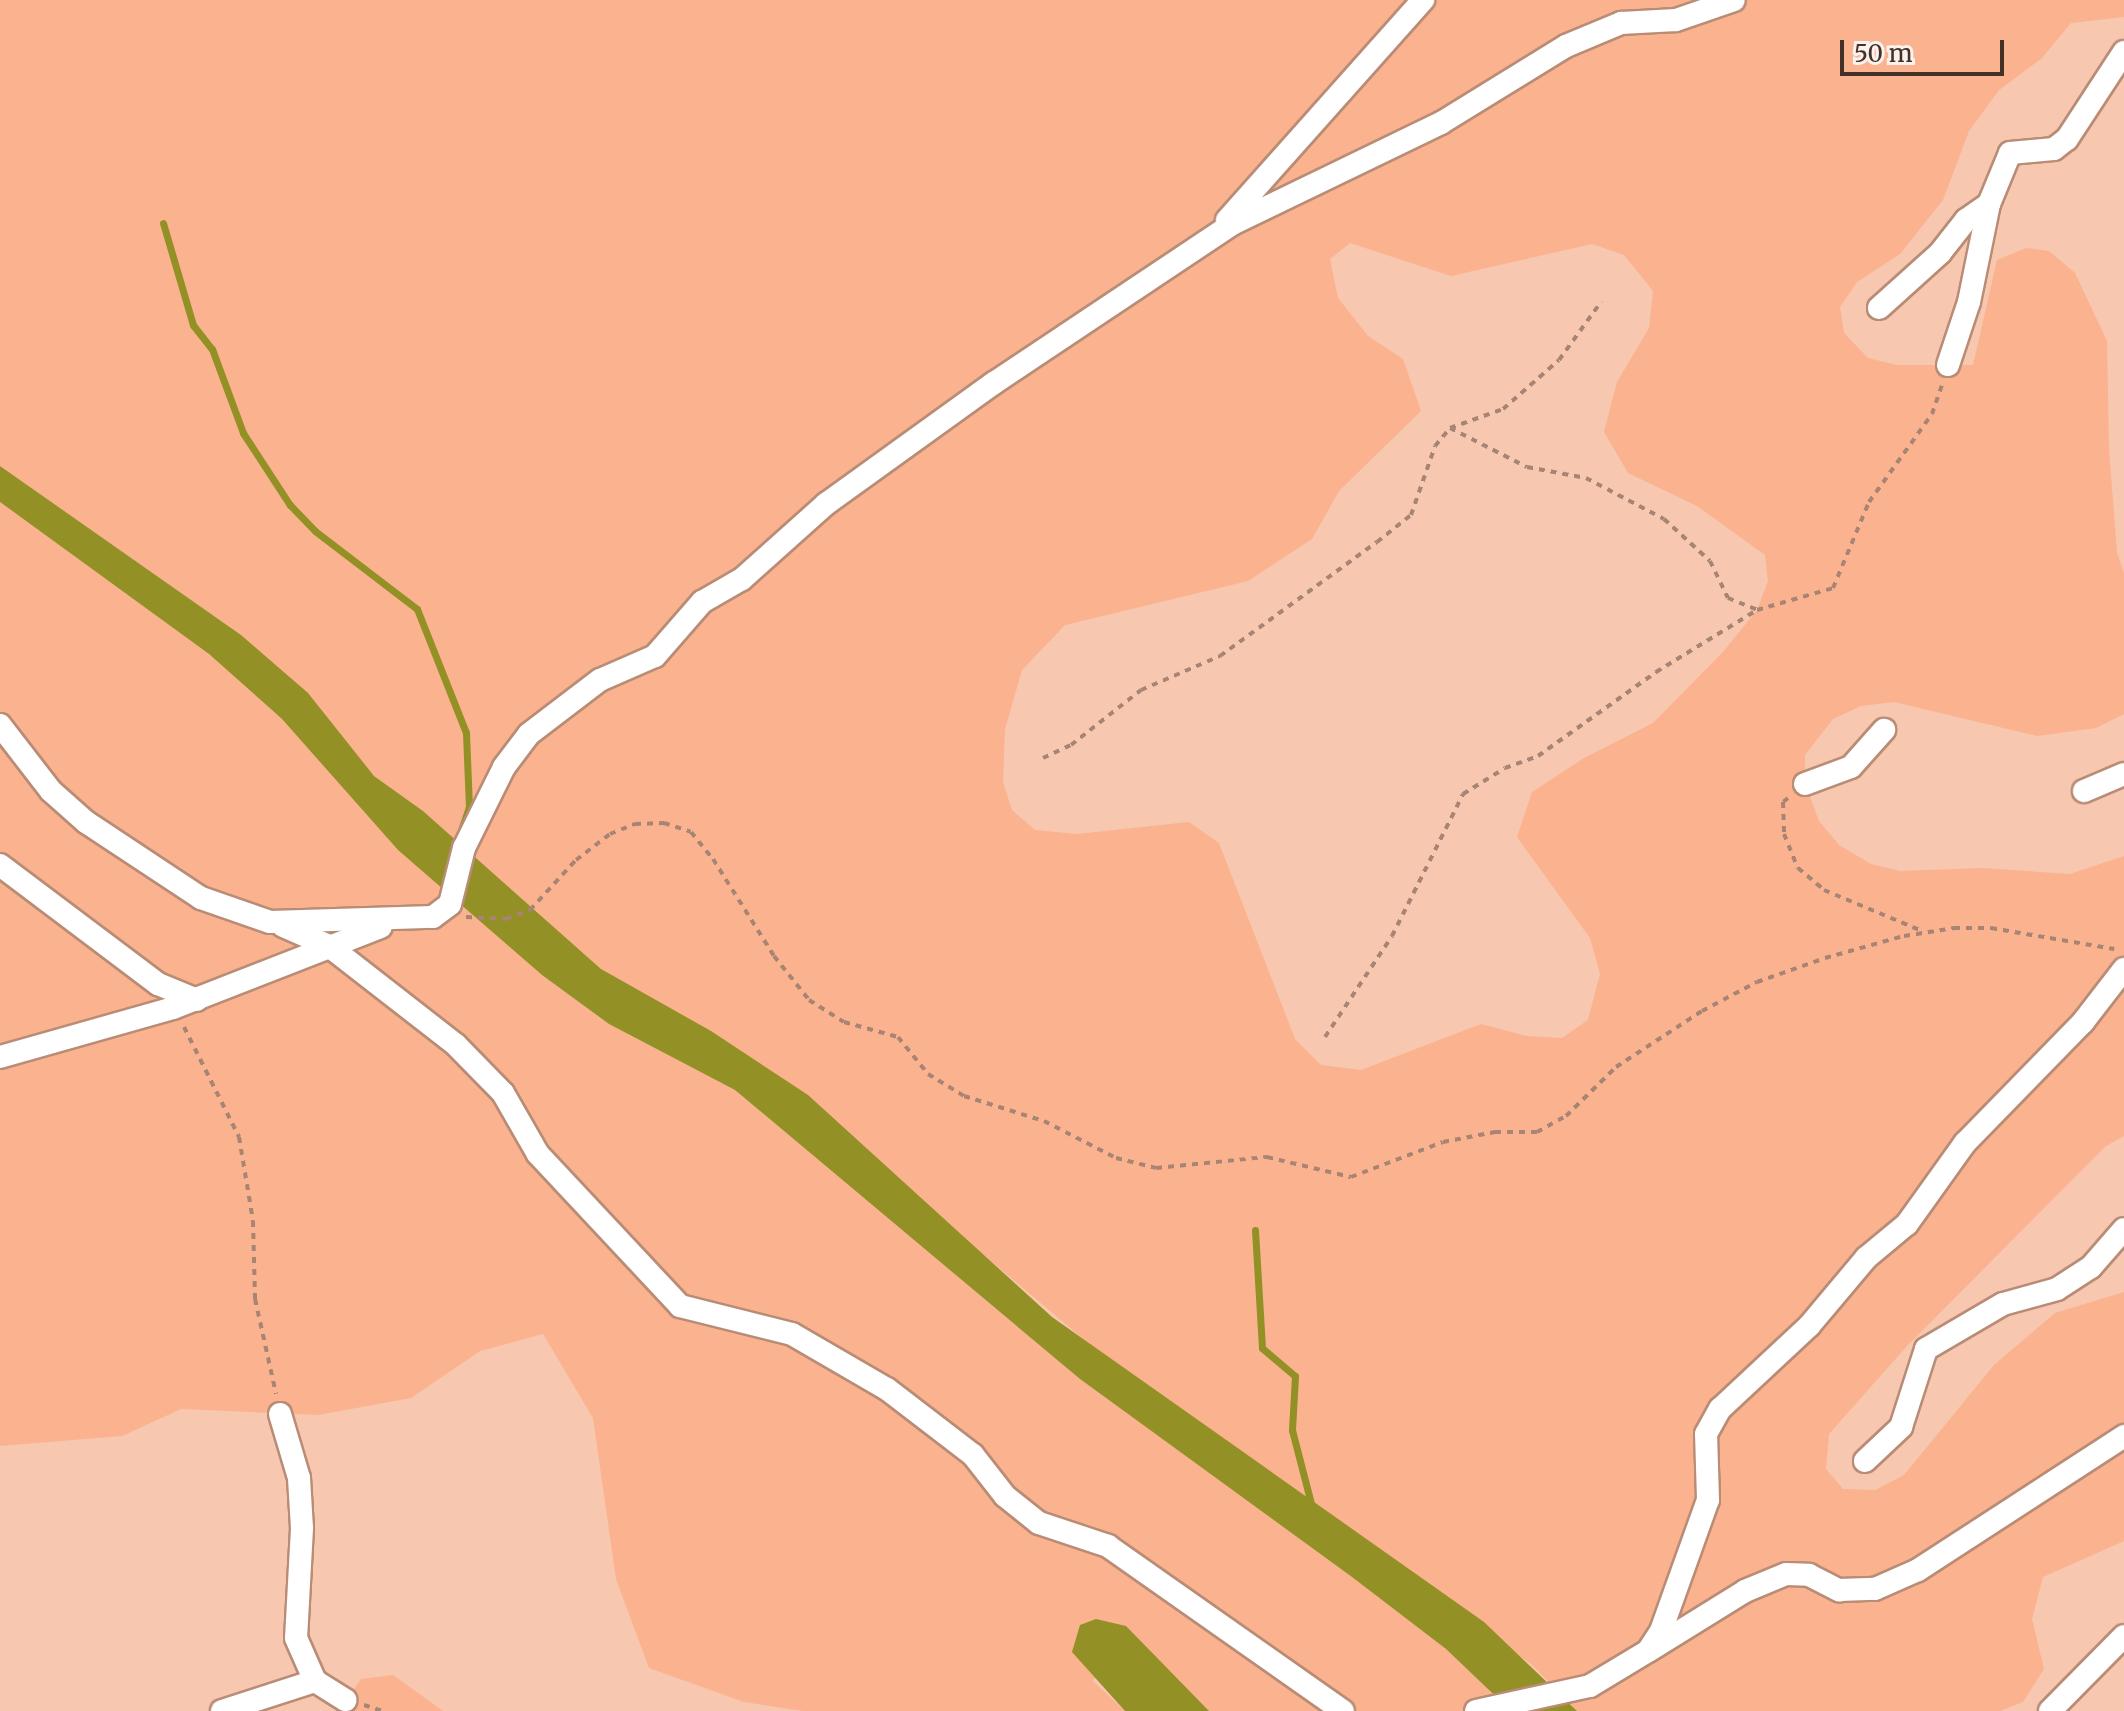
<!DOCTYPE html>
<html>
<head>
<meta charset="utf-8">
<style>
  body { margin:0 }
  #map { position:relative; width:2124px; height:1711px; overflow:hidden; background:#f7c7b0; font-family:Merriweather,serif }
  div>[style] { position:absolute }
  .green>* { inset:0; background:#fbb28e }
  .water>* { inset:0; background:#939025 }
  .stream>* { height:7px; margin:-3.5px; padding:0 3.5px; transform-origin:3.5px; border-radius:3.5px; background:#939025 }
  .path>* { height:4px; margin-top:-2px; transform-origin:0; background:repeating-linear-gradient(90deg,#a78473 0 6px,transparent 0 12px) }
  .roads { filter:drop-shadow(2px 0 #b98c76) drop-shadow(-2px 0 #b98c76) drop-shadow(0 2px #b98c76) drop-shadow(0 -2px #b98c76) }
  .minor>* { height:22px; margin:-11px; padding:0 11px; transform-origin:11px; border-radius:11px; background:#fff }
  span { translate:-50% -50%; white-space:nowrap; text-align:center; line-height:1.15; -webkit-text-stroke:8px #fbf1ed; paint-order:stroke }
  .scale { position:absolute; left:1840px; top:40px; width:164px; height:36px; box-sizing:border-box; border:4px solid #443128; border-top:0; padding-left:10px; font-size:24px; line-height:28px; white-space:nowrap; color:#443128; -webkit-text-stroke:6px #fbf1ed; paint-order:stroke }
</style>
</head>
<body>
<div id="map">
  <div class="green">
    <div style="clip-path:polygon(evenodd,0 0,2124px 0,2124px 17px,2071px 23px,2042px 58px,1999px 90px,1969px 131px,1943px 200px,1900px 254px,1857px 282px,1840px 307px,1844px 333px,1868px 358px,1897px 365px,1973px 365px,1997px 260px,2026px 248px,2049px 251px,2075px 273px,2107px 341px,2109px 449px,2117px 552px,2124px 573px,2124px 714px,2096px 728px,2037px 736px,1894px 702px,1861px 706px,1833px 719px,1805px 755px,1805px 784px,1819px 821px,1839px 845px,1871px 864px,1900px 871px,1982px 868px,2070px 874px,2124px 856px,2124px 1136px,2106px 1146px,1907px 1346px,1829px 1434px,1826px 1469px,1843px 1489px,1875px 1490px,1904px 1475px,1994px 1365px,2055px 1313px,2124px 1292px,2124px 1541px,2043px 1577px,2032px 1619px,2044px 1669px,2023px 1702px,2000px 1711px,1577px 1711px,1532px 1665px,1119px 1369px,985px 1256px,601px 969px,423px 811px,374px 776px,241px 635px,0 466px,0 0,1350px 243px,1451px 276px,1592px 244px,1624px 255px,1653px 291px,1649px 328px,1617px 382px,1604px 432px,1628px 473px,1697px 506px,1765px 555px,1768px 581px,1757px 610px,1723px 652px,1653px 723px,1584px 758px,1532px 792px,1517px 837px,1590px 938px,1600px 974px,1588px 1020px,1562px 1038px,1526px 1036px,1481px 1024px,1361px 1070px,1321px 1065px,1295px 1039px,1219px 843px,1189px 822px,1077px 834px,1035px 830px,1012px 810px,1003px 782px,1005px 729px,1022px 670px,1065px 625px,1248px 581px,1312px 539px,1339px 491px,1421px 411px,1403px 359px,1368px 336px,1338px 298px,1330px 259px,1350px 243px)"></div>
    <div style="clip-path:polygon(0 502px,209px 654px,282px 719px,398px 850px,542px 975px,609px 1024px,735px 1090px,1080px 1379px,1352px 1577px,1446px 1649px,1511px 1711px,1209px 1711px,1126px 1627px,1093px 1681px,1125px 1711px,803px 1711px,744px 1702px,649px 1668px,616px 1579px,593px 1418px,543px 1334px,480px 1351px,411px 1398px,318px 1415px,181px 1409px,122px 1436px,0 1446px)"></div>
    <div style="clip-path:polygon(393px 1675px,443px 1711px,338px 1711px,361px 1679px)"></div>
  </div>
  <div class="water">
    <div style="clip-path:polygon(0 466px,241px 635px,308px 693px,374px 776px,423px 811px,601px 969px,711px 1031px,808px 1095px,1052px 1317px,1484px 1622px,1577px 1711px,1511px 1711px,1446px 1649px,1352px 1577px,1080px 1379px,735px 1090px,609px 1024px,542px 975px,398px 850px,282px 719px,209px 654px,0 502px)"></div>
    <div style="clip-path:polygon(1096px 1619px,1126px 1626px,1209px 1711px,1125px 1711px,1072px 1652px,1080px 1625px)"></div>
  </div>
  <div class="stream">
    <div style="left:163px;top:223px;width:106px;rotate:73.6deg"></div>
    <div style="left:193px;top:325px;width:31px;rotate:52deg"></div>
    <div style="left:212px;top:349px;width:90px;rotate:69.7deg"></div>
    <div style="left:243px;top:433px;width:86px;rotate:56.9deg"></div>
    <div style="left:290px;top:505px;width:36px;rotate:46deg"></div>
    <div style="left:315px;top:531px;width:128px;rotate:37.4deg"></div>
    <div style="left:417px;top:609px;width:133px;rotate:68.4deg"></div>
    <div style="left:466px;top:733px;width:74px;rotate:87.7deg"></div>
    <div style="left:469px;top:807px;width:24px;rotate:109deg"></div>
    <div style="left:1255px;top:1230px;width:118px;rotate:86.6deg"></div>
    <div style="left:1262px;top:1348px;width:43px;rotate:40.3deg"></div>
    <div style="left:1295px;top:1376px;width:54px;rotate:93.2deg"></div>
    <div style="left:1292px;top:1430px;width:84px;rotate:75.5deg"></div>
  </div>
  <div class="path">
    <div style="left:1450px;top:428px;width:86px;rotate:26.9deg"></div>
    <div style="left:1527px;top:467px;width:60px;rotate:10.6deg"></div>
    <div style="left:1586px;top:478px;width:88px;rotate:27.7deg"></div>
    <div style="left:1664px;top:519px;width:62px;rotate:42.4deg"></div>
    <div style="left:1710px;top:561px;width:41px;rotate:64.1deg"></div>
    <div style="left:1728px;top:598px;width:31px;rotate:22deg"></div>
    <div style="left:1757px;top:610px;width:79px;rotate:-16.1deg"></div>
    <div style="left:1833px;top:588px;width:93px;rotate:-67.3deg"></div>
    <div style="left:1869px;top:502px;width:108px;rotate:-54.4deg"></div>
    <div style="left:1932px;top:414px;width:31px;rotate:-71deg"></div>
    <div style="left:1043px;top:758px;width:31px;rotate:-25deg"></div>
    <div style="left:1071px;top:745px;width:89px;rotate:-38.2deg"></div>
    <div style="left:1141px;top:690px;width:86px;rotate:-23.3deg"></div>
    <div style="left:1220px;top:656px;width:194px;rotate:-36deg"></div>
    <div style="left:1377px;top:542px;width:43px;rotate:-38.5deg"></div>
    <div style="left:1411px;top:515px;width:73px;rotate:-70.8deg"></div>
    <div style="left:1435px;top:446px;width:23px;rotate:-50deg"></div>
    <div style="left:1450px;top:428px;width:56px;rotate:-19.7deg"></div>
    <div style="left:1503px;top:409px;width:74px;rotate:-41.2deg"></div>
    <div style="left:1559px;top:360px;width:72px;rotate:-54.1deg"></div>
    <div style="left:1788px;top:798px;width:6px;rotate:141deg"></div>
    <div style="left:1783px;top:802px;width:32px;rotate:88deg"></div>
    <div style="left:1784px;top:834px;width:37px;rotate:68deg"></div>
    <div style="left:1798px;top:868px;width:34px;rotate:40deg"></div>
    <div style="left:1824px;top:890px;width:106px;rotate:22.7deg"></div>
    <div style="left:466px;top:917px;width:40px;rotate:2.9deg"></div>
    <div style="left:506px;top:919px;width:26px;rotate:-21deg"></div>
    <div style="left:530px;top:910px;width:68px;rotate:-47.4deg"></div>
    <div style="left:576px;top:860px;width:43px;rotate:-37.4deg"></div>
    <div style="left:610px;top:834px;width:27px;rotate:-22deg"></div>
    <div style="left:635px;top:824px;width:29px;rotate:-2deg"></div>
    <div style="left:664px;top:823px;width:28px;rotate:18deg"></div>
    <div style="left:691px;top:832px;width:35px;rotate:51deg"></div>
    <div style="left:713px;top:859px;width:115px;rotate:57.8deg"></div>
    <div style="left:774px;top:956px;width:56px;rotate:51.5deg"></div>
    <div style="left:809px;top:1000px;width:41px;rotate:32.2deg"></div>
    <div style="left:844px;top:1022px;width:56px;rotate:15.5deg"></div>
    <div style="left:898px;top:1037px;width:48px;rotate:51deg"></div>
    <div style="left:928px;top:1074px;width:42px;rotate:31.4deg"></div>
    <div style="left:964px;top:1096px;width:84px;rotate:17.4deg"></div>
    <div style="left:1044px;top:1121px;width:81px;rotate:27.2deg"></div>
    <div style="left:1116px;top:1158px;width:41px;rotate:14deg"></div>
    <div style="left:1156px;top:1168px;width:112px;rotate:-5.7deg"></div>
    <div style="left:1267px;top:1157px;width:86px;rotate:13.4deg"></div>
    <div style="left:1351px;top:1177px;width:98px;rotate:-20.8deg"></div>
    <div style="left:1443px;top:1142px;width:53px;rotate:-10.9deg"></div>
    <div style="left:1495px;top:1132px;width:42px"></div>
    <div style="left:1537px;top:1132px;width:33px;rotate:-29deg"></div>
    <div style="left:1566px;top:1116px;width:70px;rotate:-44.4deg"></div>
    <div style="left:1616px;top:1067px;width:103px;rotate:-33.1deg"></div>
    <div style="left:1702px;top:1011px;width:62px;rotate:-27.8deg"></div>
    <div style="left:1757px;top:982px;width:72px;rotate:-19.4deg"></div>
    <div style="left:1825px;top:958px;width:82px;rotate:-15.6deg"></div>
    <div style="left:1904px;top:936px;width:51px;rotate:-9.1deg"></div>
    <div style="left:1954px;top:928px;width:37px"></div>
    <div style="left:1991px;top:928px;width:125px;rotate:9.7deg"></div>
    <div style="left:184px;top:1027px;width:123px;rotate:63.4deg"></div>
    <div style="left:239px;top:1137px;width:85px;rotate:80.5deg"></div>
    <div style="left:253px;top:1221px;width:78px;rotate:88.5deg"></div>
    <div style="left:255px;top:1299px;width:97px;rotate:77.5deg"></div>
    <div style="left:1325px;top:1037px;width:121px;rotate:-56.4deg"></div>
    <div style="left:1392px;top:936px;width:159px;rotate:-63.4deg"></div>
    <div style="left:1463px;top:794px;width:49px;rotate:-31.8deg"></div>
    <div style="left:1505px;top:768px;width:35px;rotate:-20deg"></div>
    <div style="left:1538px;top:756px;width:145px;rotate:-35.4deg"></div>
    <div style="left:1656px;top:672px;width:119px;rotate:-31.5deg"></div>
    <div style="left:364px;top:1705px;width:20px;rotate:18deg"></div>
  </div>
  <div class="roads">
    <div class="minor">
      <div style="left:1227px;top:220px;width:295px;rotate:-48.3deg"></div>
      <div style="left:1879px;top:308px;width:82px;rotate:-42deg"></div>
      <div style="left:1940px;top:253px;width:42px;rotate:-51.8deg"></div>
      <div style="left:1966px;top:220px;width:28px;rotate:-35deg"></div>
      <div style="left:1989px;top:204px;width:55px;rotate:-67.6deg"></div>
      <div style="left:2010px;top:153px;width:44px;rotate:-5.2deg"></div>
      <div style="left:2054px;top:149px;width:16px;rotate:-38deg"></div>
      <div style="left:2067px;top:139px;width:104px;rotate:-56.8deg"></div>
      <div style="left:1948px;top:365px;width:66px;rotate:-71.6deg"></div>
      <div style="left:1969px;top:302px;width:100px;rotate:-78.5deg"></div>
      <div style="left:0;top:725px;width:83px;rotate:52.3deg"></div>
      <div style="left:51px;top:791px;width:47px;rotate:41.5deg"></div>
      <div style="left:86px;top:822px;width:138px;rotate:33.5deg"></div>
      <div style="left:201px;top:898px;width:73px;rotate:19.2deg"></div>
      <div style="left:270px;top:922px;width:163px;rotate:-1.8deg"></div>
      <div style="left:433px;top:917px;width:21px;rotate:-37deg"></div>
      <div style="left:450px;top:904px;width:58px;rotate:-76deg"></div>
      <div style="left:464px;top:848px;width:90px;rotate:-63.7deg"></div>
      <div style="left:504px;top:767px;width:41px;rotate:-52.9deg"></div>
      <div style="left:529px;top:734px;width:89px;rotate:-37.3deg"></div>
      <div style="left:600px;top:680px;width:60px;rotate:-23.6deg"></div>
      <div style="left:655px;top:656px;width:72px;rotate:-49deg"></div>
      <div style="left:702px;top:602px;width:46px;rotate:-29.9deg"></div>
      <div style="left:742px;top:579px;width:113px;rotate:-41.8deg"></div>
      <div style="left:826px;top:504px;width:207px;rotate:-35.8deg"></div>
      <div style="left:994px;top:383px;width:286px;rotate:-33.7deg"></div>
      <div style="left:1232px;top:224px;width:232px;rotate:-25.8deg"></div>
      <div style="left:1441px;top:123px;width:147px;rotate:-31.6deg"></div>
      <div style="left:1566px;top:46px;width:60px;rotate:-22.7deg"></div>
      <div style="left:1621px;top:23px;width:55px;rotate:-3.1deg"></div>
      <div style="left:1676px;top:20px;width:61px;rotate:-19deg"></div>
      <div style="left:1805px;top:784px;width:49px;rotate:-20.3deg"></div>
      <div style="left:1851px;top:767px;width:50px;rotate:-48.3deg"></div>
      <div style="left:2084px;top:791px;width:43px;rotate:-23deg"></div>
      <div style="left:0;top:865px;width:198px;rotate:37deg"></div>
      <div style="left:158px;top:984px;width:42px;rotate:22.3deg"></div>
      <div style="left:283px;top:926px;width:50px;rotate:23.5deg"></div>
      <div style="left:329px;top:946px;width:161px;rotate:37.9deg"></div>
      <div style="left:456px;top:1045px;width:67px;rotate:45.6deg"></div>
      <div style="left:503px;top:1093px;width:70px;rotate:60.2deg"></div>
      <div style="left:538px;top:1154px;width:208px;rotate:46.9deg"></div>
      <div style="left:680px;top:1306px;width:115px;rotate:14deg"></div>
      <div style="left:792px;top:1334px;width:110px;rotate:30.1deg"></div>
      <div style="left:887px;top:1389px;width:108px;rotate:37.5deg"></div>
      <div style="left:973px;top:1455px;width:52px;rotate:52deg"></div>
      <div style="left:1005px;top:1496px;width:43px;rotate:38.5deg"></div>
      <div style="left:1039px;top:1523px;width:73px;rotate:18.4deg"></div>
      <div style="left:1108px;top:1546px;width:287px;rotate:35.1deg"></div>
      <div style="left:0;top:1057px;width:180px;rotate:-15.8deg"></div>
      <div style="left:173px;top:1008px;width:223px;rotate:-21.3deg"></div>
      <div style="left:280px;top:1414px;width:67px;rotate:73.5deg"></div>
      <div style="left:299px;top:1478px;width:50px;rotate:86.6deg"></div>
      <div style="left:302px;top:1528px;width:110px;rotate:93.1deg"></div>
      <div style="left:296px;top:1638px;width:47px;rotate:66.2deg"></div>
      <div style="left:315px;top:1681px;width:36px;rotate:32deg"></div>
      <div style="left:1865px;top:1461px;width:50px;rotate:-43.4deg"></div>
      <div style="left:1901px;top:1427px;width:82px;rotate:-72.2deg"></div>
      <div style="left:1926px;top:1349px;width:89px;rotate:-30.3deg"></div>
      <div style="left:2003px;top:1304px;width:56px;rotate:-15.5deg"></div>
      <div style="left:2057px;top:1289px;width:40px;rotate:-32.9deg"></div>
      <div style="left:2091px;top:1267px;width:50px;rotate:-49deg"></div>
      <div style="left:1650px;top:1650px;width:112px;rotate:-31.8deg"></div>
      <div style="left:1745px;top:1591px;width:44px;rotate:-22.5deg"></div>
      <div style="left:1786px;top:1574px;width:23px;rotate:2deg"></div>
      <div style="left:1809px;top:1575px;width:34px;rotate:27deg"></div>
      <div style="left:1839px;top:1590px;width:36px;rotate:-2deg"></div>
      <div style="left:1875px;top:1589px;width:47px;rotate:-23.8deg"></div>
      <div style="left:1918px;top:1570px;width:246px;rotate:-33deg"></div>
      <div style="left:222px;top:1711px;width:98px;rotate:-17.9deg"></div>
      <div style="left:1476px;top:1711px;width:117px;rotate:-12.4deg"></div>
      <div style="left:1590px;top:1686px;width:68px;rotate:-31.1deg"></div>
      <div style="left:1648px;top:1651px;width:24px;rotate:-57deg"></div>
      <div style="left:1661px;top:1631px;width:139px;rotate:-70.3deg"></div>
      <div style="left:1708px;top:1500px;width:66px;rotate:-91.7deg"></div>
      <div style="left:1706px;top:1434px;width:29px;rotate:-61deg"></div>
      <div style="left:1720px;top:1409px;width:122px;rotate:-43deg"></div>
      <div style="left:1809px;top:1326px;width:89px;rotate:-50deg"></div>
      <div style="left:1866px;top:1258px;width:53px;rotate:-39.7deg"></div>
      <div style="left:1907px;top:1224px;width:100px;rotate:-54.4deg"></div>
      <div style="left:1965px;top:1143px;width:169px;rotate:-45.7deg"></div>
      <div style="left:2083px;top:1022px;width:67px;rotate:-52.3deg"></div>
      <div style="left:2050px;top:1711px;width:105px;rotate:-45.4deg"></div>
    </div>
  </div>
  <div class="scale">50 m</div>
</div>
</body>
</html>
